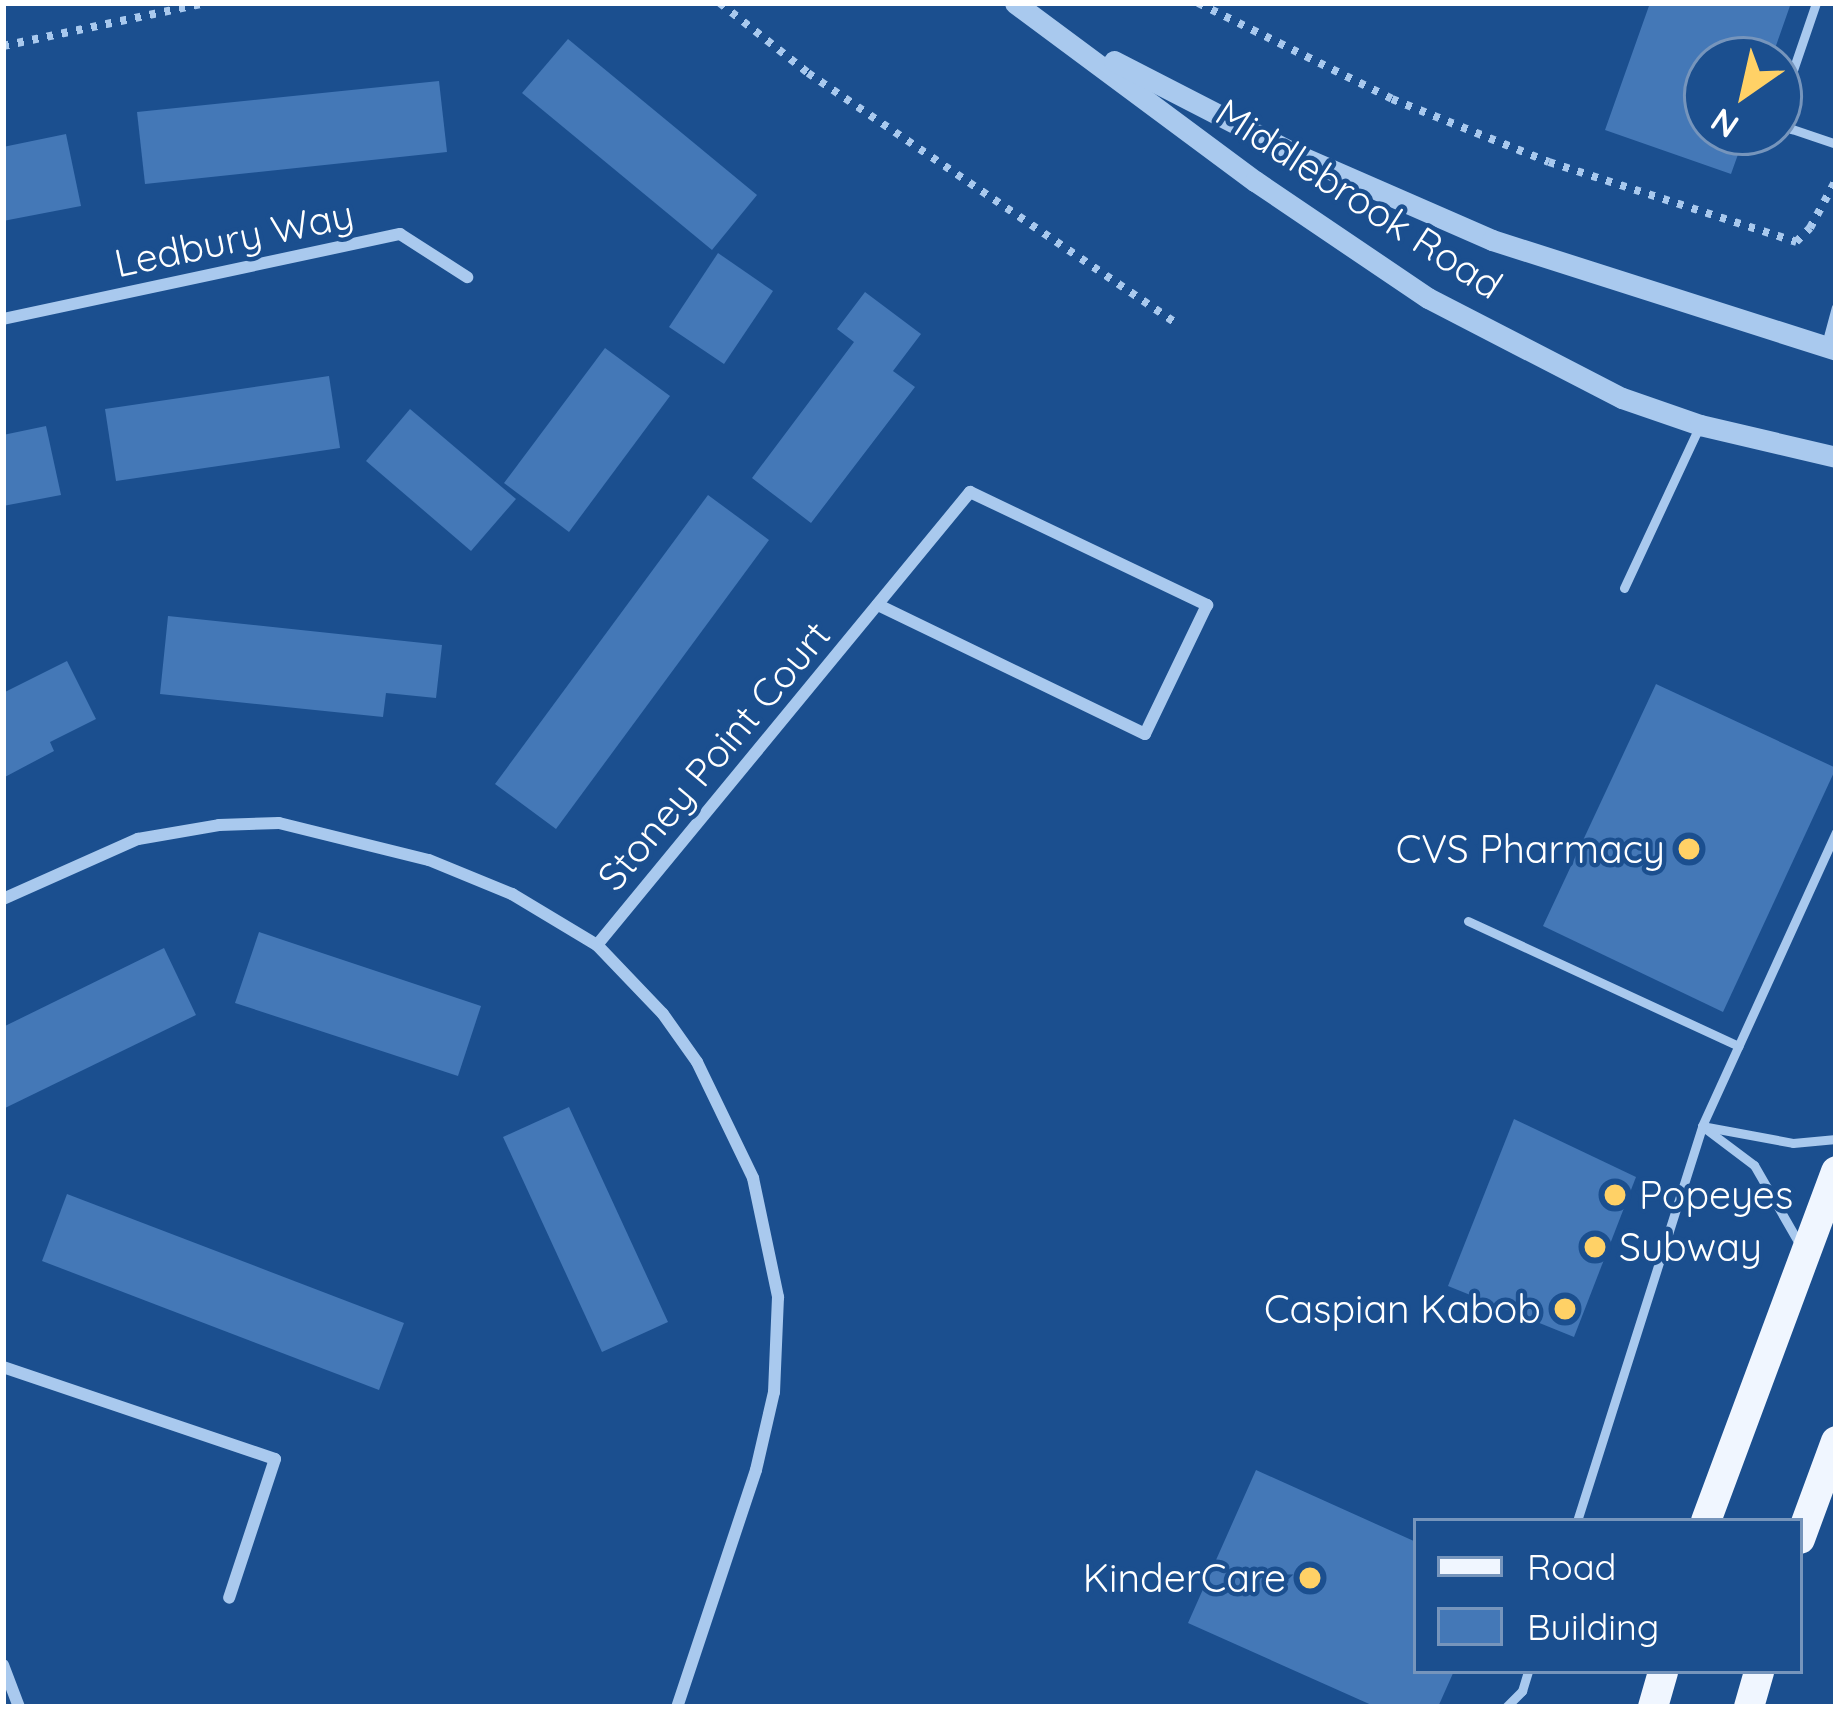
<!DOCTYPE html>
<html>
<head>
<meta charset="utf-8">
<style>
  body { margin:0 }
  #map { position:relative; width:1839px; height:1710px; overflow:hidden; background:#1b4f8f; font-family:Quicksand,sans-serif }
  div>[style] { position:absolute }
  .building>* { inset:0; background:#4478b7 }
  .path>* { height:8px; margin-top:-4px; transform-origin:0; background:repeating-linear-gradient(90deg,#a9c9ee 0 6px,transparent 0 15px) }
  .service>* { height:9px; margin:-4.5px; padding:0 4.5px; transform-origin:4.5px; border-radius:4.5px; background:#a9c9ee }
  .minor>* { height:12px; margin:-6px; padding:0 6px; transform-origin:6px; border-radius:6px; background:#a9c9ee }
  .tertiary>* { height:21px; margin:-10.5px; padding:0 10.5px; transform-origin:10.5px; border-radius:10.5px; background:#a9c9ee }
  .primary>* { height:30px; margin:-15px; padding:0 15px; transform-origin:15px; border-radius:15px; background:#f0f6ff }
  .dots>* { width:33px; height:33px; translate:-50% -50%; box-sizing:border-box; border:6px solid #1b4f8f; border-radius:50% }
  span { translate:-50% -50%; white-space:nowrap; text-align:center; line-height:1.15; -webkit-text-stroke:9px #1b4f8f; paint-order:stroke }
  .street-label { font-size:39px; color:#fff }
  .poi-label { font-size:39px; color:#fff }
  .right { translate:-100% -50%; text-align:right }
  .left { translate:0 -50%; text-align:left }
  .frame { position:absolute; inset:0; border:6px solid #fff; pointer-events:none }
  .legend { position:absolute; left:1413px; top:1518px; width:390px; height:156px; box-sizing:border-box; background:#1b4f8f; border:3px solid #7695bc; margin:0; padding:15px 21px; list-style:none; font-size:36px; color:#fff }
  .legend li { display:flex; align-items:center; gap:24px; height:60px }
  .legend b { width:60px; border:3px solid #7695bc }
  .north { position:absolute; left:1683px; top:36px; width:120px; height:120px; box-sizing:border-box; background:#1b4f8f; border:3px solid #7695bc; border-radius:50%; rotate:214deg; font-size:33px; font-weight:700; line-height:48px; text-align:center; color:#fff }
  .north::after { content:''; display:block; margin:auto; width:42px; height:54px; background:#ffd166; clip-path:polygon(50% 0,100% 100%,50% 72%,0 100%) }
</style>
</head>
<body>
<div id="map">
  <div class="building">
    <div style="clip-path:polygon(1650px 3px,1791px 3px,1771px 60px,1707px 60px,1707px 132px,1746px 132px,1731px 174px,1605px 130px)"></div>
    <div style="clip-path:polygon(568px 39px,757px 195px,712px 250px,522px 93px)"></div>
    <div style="clip-path:polygon(439px 81px,447px 152px,145px 184px,137px 112px)"></div>
    <div style="clip-path:polygon(66px 134px,81px 206px,3px 221px,3px 147px)"></div>
    <div style="clip-path:polygon(718px 253px,773px 291px,724px 364px,669px 327px)"></div>
    <div style="clip-path:polygon(865px 292px,921px 334px,893px 371px,915px 387px,811px 523px,752px 478px,854px 342px,837px 329px)"></div>
    <div style="clip-path:polygon(605px 348px,670px 396px,569px 532px,504px 483px)"></div>
    <div style="clip-path:polygon(329px 376px,340px 448px,116px 481px,105px 409px)"></div>
    <div style="clip-path:polygon(410px 409px,516px 499px,471px 551px,366px 461px)"></div>
    <div style="clip-path:polygon(46px 426px,61px 495px,3px 506px,3px 435px)"></div>
    <div style="clip-path:polygon(708px 495px,769px 540px,556px 829px,495px 784px)"></div>
    <div style="clip-path:polygon(168px 616px,442px 645px,436px 698px,386px 693px,383px 717px,160px 694px)"></div>
    <div style="clip-path:polygon(67px 661px,96px 719px,50px 742px,54px 751px,3px 778px,3px 693px)"></div>
    <div style="clip-path:polygon(1656px 684px,1836px 768px,1723px 1012px,1543px 926px)"></div>
    <div style="clip-path:polygon(259px 932px,481px 1006px,458px 1076px,235px 1003px)"></div>
    <div style="clip-path:polygon(164px 948px,196px 1015px,3px 1109px,3px 1027px)"></div>
    <div style="clip-path:polygon(569px 1107px,668px 1322px,602px 1352px,503px 1137px)"></div>
    <div style="clip-path:polygon(1514px 1119px,1636px 1177px,1574px 1337px,1448px 1286px)"></div>
    <div style="clip-path:polygon(67px 1194px,404px 1323px,379px 1390px,42px 1261px)"></div>
    <div style="clip-path:polygon(1256px 1470px,1416px 1542px,1416px 1671px,1454px 1671px,1438px 1707px,1376px 1707px,1188px 1623px)"></div>
  </div>
  <div class="path">
    <div style="left:720px;top:3px;width:112px;rotate:38.5deg"></div>
    <div style="left:808px;top:73px;width:445px;rotate:34.2deg"></div>
    <div style="left:1198px;top:3px;width:216px;rotate:26.3deg"></div>
    <div style="left:1392px;top:99px;width:169px;rotate:21.9deg"></div>
    <div style="left:1549px;top:162px;width:260px;rotate:17.9deg"></div>
    <div style="left:1796px;top:242px;width:20px;rotate:-45deg"></div>
    <div style="left:1810px;top:228px;width:55px;rotate:-61.6deg"></div>
    <div style="left:3px;top:46px;width:208px;rotate:-12deg"></div>
  </div>
  <div class="service">
    <div style="left:1779px;top:111px;width:114px;rotate:-71.1deg"></div>
    <div style="left:1779px;top:113px;width:21px;rotate:51deg"></div>
    <div style="left:1792px;top:129px;width:46px;rotate:18.8deg"></div>
    <div style="left:1825px;top:348px;width:42px;rotate:-75deg"></div>
    <div style="left:1624px;top:588px;width:180px;rotate:-65deg"></div>
    <div style="left:1468px;top:921px;width:298px;rotate:24.8deg"></div>
    <div style="left:1702px;top:1126px;width:65px;rotate:36.9deg"></div>
    <div style="left:1754px;top:1165px;width:92px;rotate:60.1deg"></div>
    <div style="left:1707px;top:1127px;width:87px;rotate:10.5deg"></div>
    <div style="left:1793px;top:1143px;width:43px;rotate:-5.3deg"></div>
    <div style="left:1577px;top:1521px;width:414px;rotate:-72.4deg"></div>
    <div style="left:1702px;top:1126px;width:323px;rotate:-65.5deg"></div>
    <div style="left:1506px;top:1707px;width:23px;rotate:-45deg"></div>
    <div style="left:1522px;top:1691px;width:21px;rotate:-73deg"></div>
  </div>
  <div class="minor">
    <div style="left:3px;top:319px;width:406px;rotate:-12.1deg"></div>
    <div style="left:400px;top:234px;width:80px;rotate:32.7deg"></div>
    <div style="left:3px;top:899px;width:148px;rotate:-24deg"></div>
    <div style="left:138px;top:839px;width:82px;rotate:-9.8deg"></div>
    <div style="left:219px;top:825px;width:60px;rotate:-1.9deg"></div>
    <div style="left:279px;top:823px;width:154px;rotate:13.9deg"></div>
    <div style="left:429px;top:860px;width:90px;rotate:22.3deg"></div>
    <div style="left:512px;top:894px;width:99px;rotate:31deg"></div>
    <div style="left:597px;top:945px;width:95px;rotate:46.3deg"></div>
    <div style="left:663px;top:1014px;width:59px;rotate:54.7deg"></div>
    <div style="left:697px;top:1062px;width:129px;rotate:64.2deg"></div>
    <div style="left:753px;top:1178px;width:122px;rotate:78.1deg"></div>
    <div style="left:778px;top:1297px;width:95px;rotate:92.4deg"></div>
    <div style="left:774px;top:1392px;width:80px;rotate:103deg"></div>
    <div style="left:756px;top:1470px;width:250px;rotate:108.4deg"></div>
    <div style="left:597px;top:945px;width:587px;rotate:-50.53deg"></div>
    <div style="left:970px;top:492px;width:263px;rotate:25.5deg"></div>
    <div style="left:1207px;top:605px;width:143px;rotate:115.7deg"></div>
    <div style="left:1145px;top:734px;width:297px;rotate:-154.2deg"></div>
    <div style="left:3px;top:1367px;width:287px;rotate:18.7deg"></div>
    <div style="left:275px;top:1459px;width:146px;rotate:108.3deg"></div>
    <div style="left:3px;top:1665px;width:45px;rotate:69.1deg"></div>
  </div>
  <div class="tertiary">
    <div style="left:1015px;top:3px;width:299px;rotate:36.6deg"></div>
    <div style="left:1255px;top:181px;width:209px;rotate:34.1deg"></div>
    <div style="left:1428px;top:298px;width:218px;rotate:27.3deg"></div>
    <div style="left:1622px;top:398px;width:83px;rotate:19.1deg"></div>
    <div style="left:1700px;top:425px;width:140px;rotate:13.2deg"></div>
    <div style="left:1114px;top:61px;width:201px;rotate:27.2deg"></div>
    <div style="left:1293px;top:153px;width:217px;rotate:23.6deg"></div>
    <div style="left:1492px;top:240px;width:361px;rotate:17.7deg"></div>
  </div>
  <div class="primary">
    <div style="left:1706px;top:1521px;width:373px;rotate:-69.6deg"></div>
    <div style="left:1800px;top:1539px;width:104px;rotate:-69.8deg"></div>
    <div style="left:1653px;top:1707px;width:37px;rotate:-74deg"></div>
    <div style="left:1749px;top:1707px;width:37px;rotate:-74deg"></div>
  </div>
  <div class="dots">
    <div style="left:1689px;top:849px;background:#ffd166"></div>
    <div style="left:1615px;top:1195px;background:#ffd166"></div>
    <div style="left:1595px;top:1247px;background:#ffd166"></div>
    <div style="left:1565px;top:1309px;background:#ffd166"></div>
    <div style="left:1310px;top:1578px;background:#ffd166"></div>
  </div>
  <div class="street-label">
    <span style="left:1359px;top:199px;rotate:33deg">Middlebrook Road</span>
    <span style="left:234px;top:239px;rotate:-12deg">Ledbury Way</span>
    <span style="left:714px;top:756px;rotate:-50deg">Stoney Point Court</span>
  </div>
  <div class="poi-label">
    <span class="right" style="left:1665px;top:849px">CVS Pharmacy</span>
    <span class="left" style="left:1639px;top:1195px">Popeyes</span>
    <span class="left" style="left:1619px;top:1247px">Subway</span>
    <span class="right" style="left:1541px;top:1309px">Caspian Kabob</span>
    <span class="right" style="left:1286px;top:1578px">KinderCare</span>
  </div>
  <div class="frame"></div>
  <ul class="legend">
  <li><b style="height:15px;background:#f0f6ff"></b>Road</li>
  <li><b style="height:33px;background:#4478b7"></b>Building</li>
  </ul>
  <div class="north">N</div>
</div>
</body>
</html>
